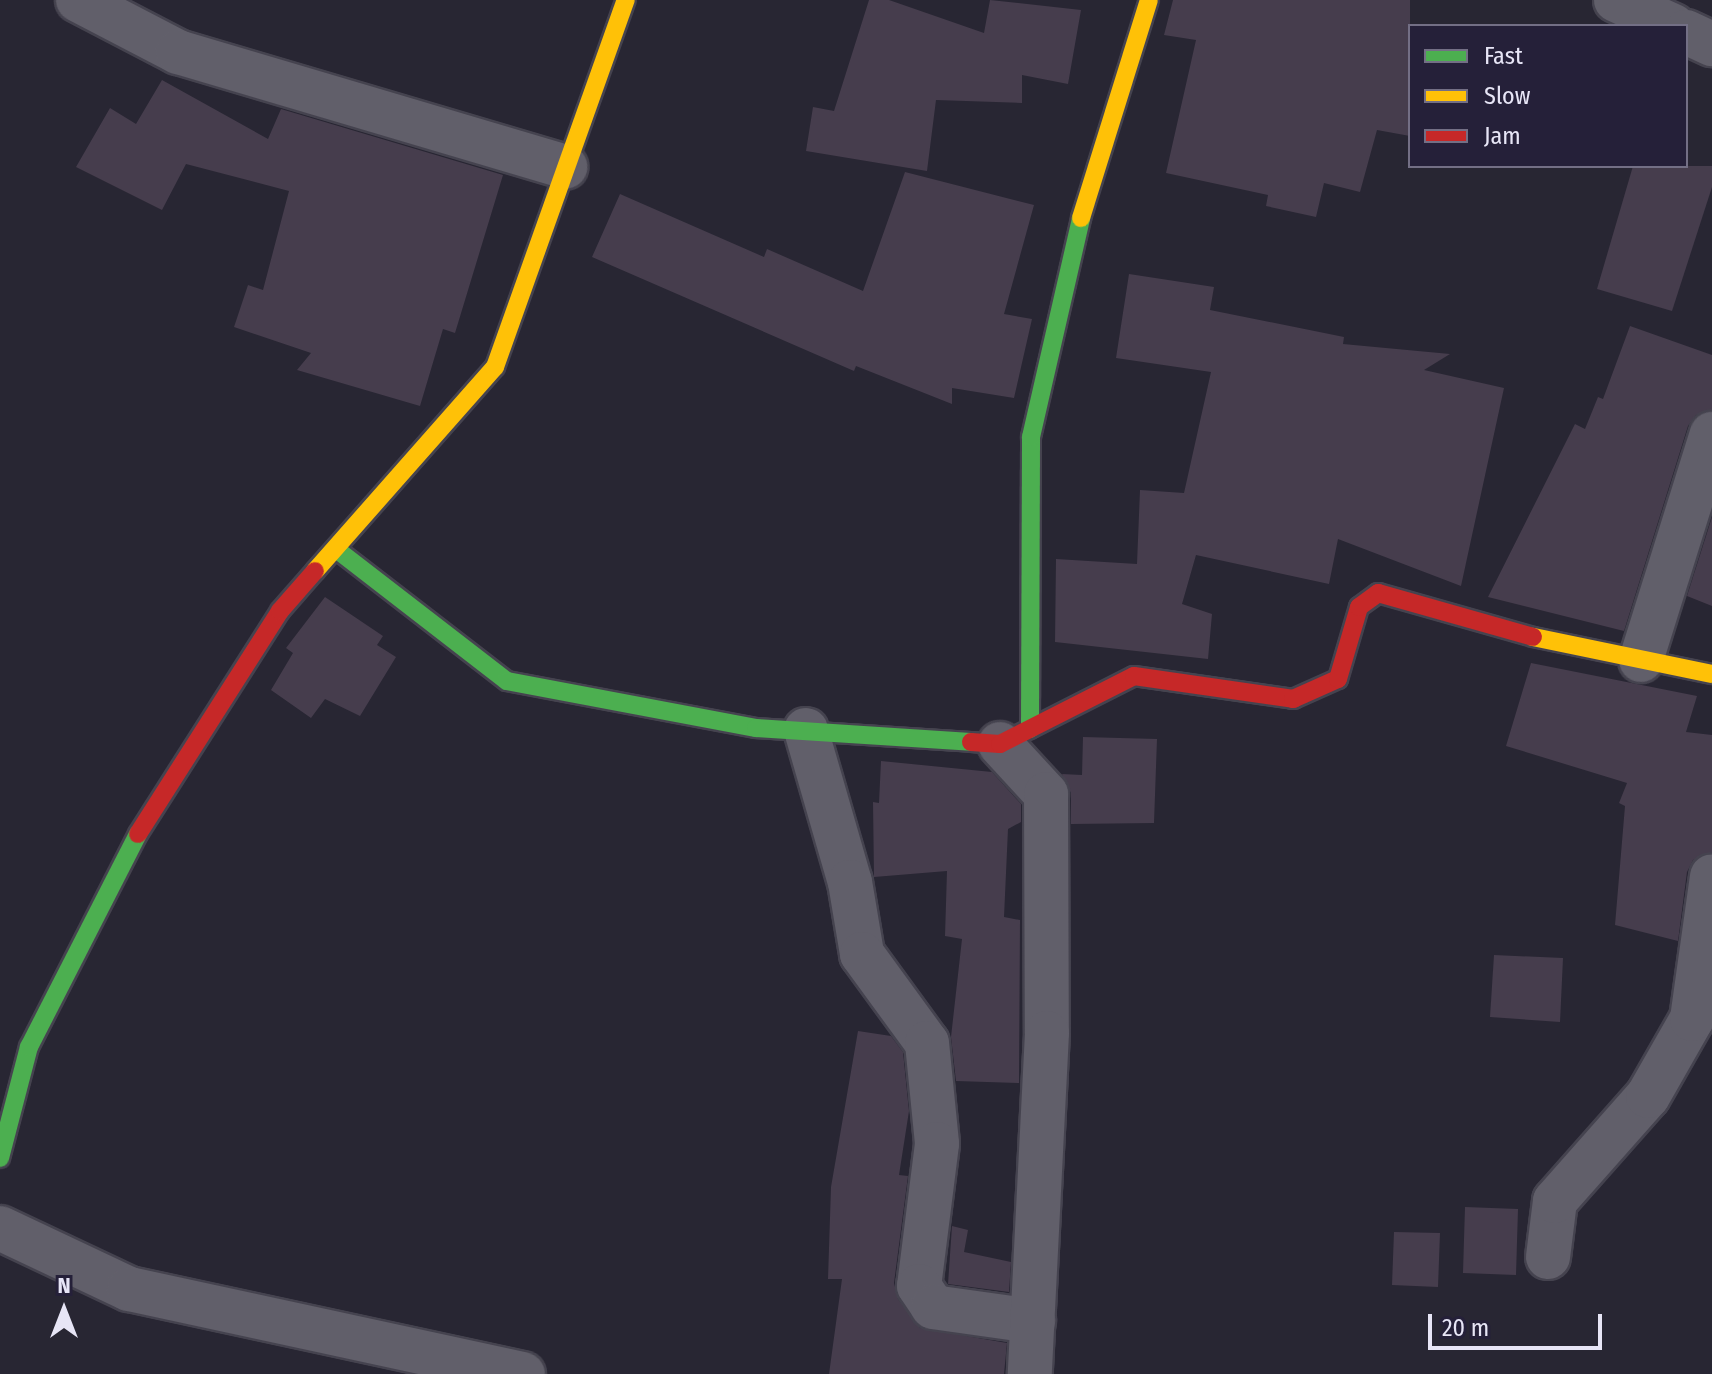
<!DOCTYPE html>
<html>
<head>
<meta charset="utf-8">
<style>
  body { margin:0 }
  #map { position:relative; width:1712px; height:1374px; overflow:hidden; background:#282633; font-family:"Fira Sans Condensed",sans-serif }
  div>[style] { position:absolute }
  .building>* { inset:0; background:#463d4d }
  .roads { filter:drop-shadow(2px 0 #45434f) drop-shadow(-2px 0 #45434f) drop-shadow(0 2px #45434f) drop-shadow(0 -2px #45434f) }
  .street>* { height:44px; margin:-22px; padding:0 22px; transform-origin:22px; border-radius:22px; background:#615f6a }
  .fast>* { height:18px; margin:-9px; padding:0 9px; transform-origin:9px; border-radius:9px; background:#4caf50 }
  .slow>* { height:18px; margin:-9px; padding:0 9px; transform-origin:9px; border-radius:9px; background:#ffc107 }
  .jam>* { height:18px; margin:-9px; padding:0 9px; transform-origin:9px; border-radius:9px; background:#c62828 }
  span { translate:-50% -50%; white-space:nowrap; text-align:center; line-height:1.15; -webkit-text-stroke:6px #252039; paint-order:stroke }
  .legend { position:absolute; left:1408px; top:24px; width:280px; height:144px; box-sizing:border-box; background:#252039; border:2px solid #736f85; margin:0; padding:10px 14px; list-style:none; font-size:24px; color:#e7e5f6 }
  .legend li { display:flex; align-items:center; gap:16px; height:40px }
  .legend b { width:40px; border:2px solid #736f85 }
  .north { position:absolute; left:24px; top:1270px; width:80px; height:80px; -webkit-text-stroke:6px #252039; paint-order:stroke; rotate:0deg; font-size:22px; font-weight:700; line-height:32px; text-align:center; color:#e7e5f6 }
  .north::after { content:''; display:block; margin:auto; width:28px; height:36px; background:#e7e5f6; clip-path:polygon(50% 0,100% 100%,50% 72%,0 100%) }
  .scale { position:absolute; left:1428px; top:1314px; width:174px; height:36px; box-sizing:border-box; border:4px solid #e7e5f6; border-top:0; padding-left:10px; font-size:24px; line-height:28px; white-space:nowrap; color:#e7e5f6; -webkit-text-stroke:6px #252039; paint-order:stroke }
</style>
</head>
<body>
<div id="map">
  <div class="building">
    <div style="clip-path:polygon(869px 0,889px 0,984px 33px,990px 0,1081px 10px,1068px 84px,1022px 75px,1022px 103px,936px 100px,927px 171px,806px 151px,813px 107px,834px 111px)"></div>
    <div style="clip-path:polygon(1173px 0,1410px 0,1410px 136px,1377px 130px,1360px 192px,1324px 183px,1316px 217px,1266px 206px,1268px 195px,1166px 173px,1196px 40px,1164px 35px)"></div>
    <div style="clip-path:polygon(162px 80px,268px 139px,281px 109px,503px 175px,455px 333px,443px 329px,420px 406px,297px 370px,311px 353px,234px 327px,248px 285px,263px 290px,289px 191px,186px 164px,162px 210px,76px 167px,110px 108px,136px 124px)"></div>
    <div style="clip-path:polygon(1633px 166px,1712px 166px,1712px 187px,1672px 311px,1597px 289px)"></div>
    <div style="clip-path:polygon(905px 172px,1034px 205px,1004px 314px,1032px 319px,1014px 398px,952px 388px,952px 404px,856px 366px,854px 371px,592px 257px,620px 194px,764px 257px,767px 249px,863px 291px)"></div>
    <div style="clip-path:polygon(1129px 274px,1214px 287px,1210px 310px,1344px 337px,1343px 344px,1450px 354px,1424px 370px,1504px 388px,1461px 586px,1338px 539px,1329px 584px,1196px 555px,1182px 604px,1212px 614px,1208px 659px,1055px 642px,1056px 559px,1137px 564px,1140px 490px,1184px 493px,1211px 372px,1116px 358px)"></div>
    <div style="clip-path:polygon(1630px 326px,1712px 355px,1712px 410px,1696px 415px,1688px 426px,1624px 631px,1488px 597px,1575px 424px,1585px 429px,1598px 397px,1603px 399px)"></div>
    <div style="clip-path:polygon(1712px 517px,1712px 606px,1687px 596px)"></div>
    <div style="clip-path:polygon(325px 597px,383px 636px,377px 645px,396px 657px,360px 716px,325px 699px,311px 718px,271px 690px,293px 653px,286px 648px)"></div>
    <div style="clip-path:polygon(1531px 663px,1697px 696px,1686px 732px,1712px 735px,1712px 852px,1693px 860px,1687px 872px,1678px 941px,1615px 925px,1625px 806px,1619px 803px,1627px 783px,1506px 746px)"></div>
    <div style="clip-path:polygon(1083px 737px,1157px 739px,1154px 823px,1071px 824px,1071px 793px,1062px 774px,1082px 775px)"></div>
    <div style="clip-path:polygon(881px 761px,992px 772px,1021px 804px,1021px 822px,1008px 829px,1004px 917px,1020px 920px,1019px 1083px,956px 1081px,951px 1037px,962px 939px,945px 936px,947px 871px,874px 877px,873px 802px,879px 803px)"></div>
    <div style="clip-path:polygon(1494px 955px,1563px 958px,1560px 1022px,1490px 1017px)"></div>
    <div style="clip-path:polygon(858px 1031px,891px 1036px,903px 1052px,909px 1111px,899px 1175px,908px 1176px,894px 1283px,898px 1299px,920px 1328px,1007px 1343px,1004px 1374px,829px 1374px,842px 1279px,828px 1279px,831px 1187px)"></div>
    <div style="clip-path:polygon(1465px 1207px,1518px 1209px,1516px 1275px,1463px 1273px)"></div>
    <div style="clip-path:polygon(952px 1226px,968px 1230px,964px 1252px,1011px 1262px,1009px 1292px,948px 1284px)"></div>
    <div style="clip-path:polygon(1394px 1232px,1440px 1233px,1438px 1287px,1392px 1285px)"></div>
  </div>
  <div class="roads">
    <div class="street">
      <div style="left:78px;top:0;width:113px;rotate:27.5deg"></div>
      <div style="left:178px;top:52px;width:404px;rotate:16.5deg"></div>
      <div style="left:1616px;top:0;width:63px;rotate:24.5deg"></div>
      <div style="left:1686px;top:32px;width:29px;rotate:25deg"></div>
      <div style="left:1641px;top:660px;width:237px;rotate:-72.6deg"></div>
      <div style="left:806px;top:730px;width:158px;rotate:73.9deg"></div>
      <div style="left:850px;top:882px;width:73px;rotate:80.5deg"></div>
      <div style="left:862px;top:954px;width:110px;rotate:53.9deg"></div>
      <div style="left:927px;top:1043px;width:101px;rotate:84.3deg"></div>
      <div style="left:937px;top:1144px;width:143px;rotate:97.2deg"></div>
      <div style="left:919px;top:1286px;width:25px;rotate:56deg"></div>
      <div style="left:933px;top:1307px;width:101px;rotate:8deg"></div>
      <div style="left:1000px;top:744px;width:68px;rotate:47.4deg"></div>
      <div style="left:1046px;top:794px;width:239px;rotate:89.8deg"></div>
      <div style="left:1047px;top:1033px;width:341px;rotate:92.9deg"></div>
      <div style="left:0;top:1228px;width:143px;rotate:25.3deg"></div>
      <div style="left:129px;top:1289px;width:403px;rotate:12.2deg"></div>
      <div style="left:1548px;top:1257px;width:56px;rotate:-82.9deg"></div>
      <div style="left:1555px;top:1201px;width:140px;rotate:-48.5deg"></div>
      <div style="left:1648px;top:1096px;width:89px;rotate:-60.3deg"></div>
      <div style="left:1692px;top:1019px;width:144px;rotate:-82deg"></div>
    </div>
    <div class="fast">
      <div style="left:336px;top:549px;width:216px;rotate:37.7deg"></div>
      <div style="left:507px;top:681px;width:253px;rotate:10.7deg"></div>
      <div style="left:756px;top:728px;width:215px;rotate:3.7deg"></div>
      <div style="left:1030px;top:729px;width:292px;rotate:-89.8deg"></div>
      <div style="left:1031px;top:437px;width:225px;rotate:-77.1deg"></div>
      <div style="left:0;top:1158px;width:115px;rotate:-75.4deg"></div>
      <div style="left:29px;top:1047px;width:239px;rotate:-62.9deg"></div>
    </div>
    <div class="slow">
      <div style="left:1081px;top:218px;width:228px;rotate:-72.7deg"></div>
      <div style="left:315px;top:571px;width:272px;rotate:-48.6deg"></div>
      <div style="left:495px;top:367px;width:390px;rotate:-70.4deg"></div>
      <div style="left:1533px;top:637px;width:183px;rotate:11.7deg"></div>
    </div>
    <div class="jam">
      <div style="left:971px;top:742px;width:29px;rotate:4deg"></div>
      <div style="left:1000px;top:744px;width:150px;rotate:-26.9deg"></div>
      <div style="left:1134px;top:676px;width:161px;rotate:8.2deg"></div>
      <div style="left:1293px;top:699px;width:49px;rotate:-24deg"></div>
      <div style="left:1338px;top:679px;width:75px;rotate:-73.7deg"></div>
      <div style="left:1359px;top:607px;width:24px;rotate:-36deg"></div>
      <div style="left:1378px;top:593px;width:161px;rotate:15.8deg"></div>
      <div style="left:138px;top:834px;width:264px;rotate:-57.5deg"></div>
      <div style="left:280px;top:611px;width:53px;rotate:-48.8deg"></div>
    </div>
  </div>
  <ul class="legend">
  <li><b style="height:10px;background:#4caf50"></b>Fast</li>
  <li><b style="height:10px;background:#ffc107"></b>Slow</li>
  <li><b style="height:10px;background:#c62828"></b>Jam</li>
  </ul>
  <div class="north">N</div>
  <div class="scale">20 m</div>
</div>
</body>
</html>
